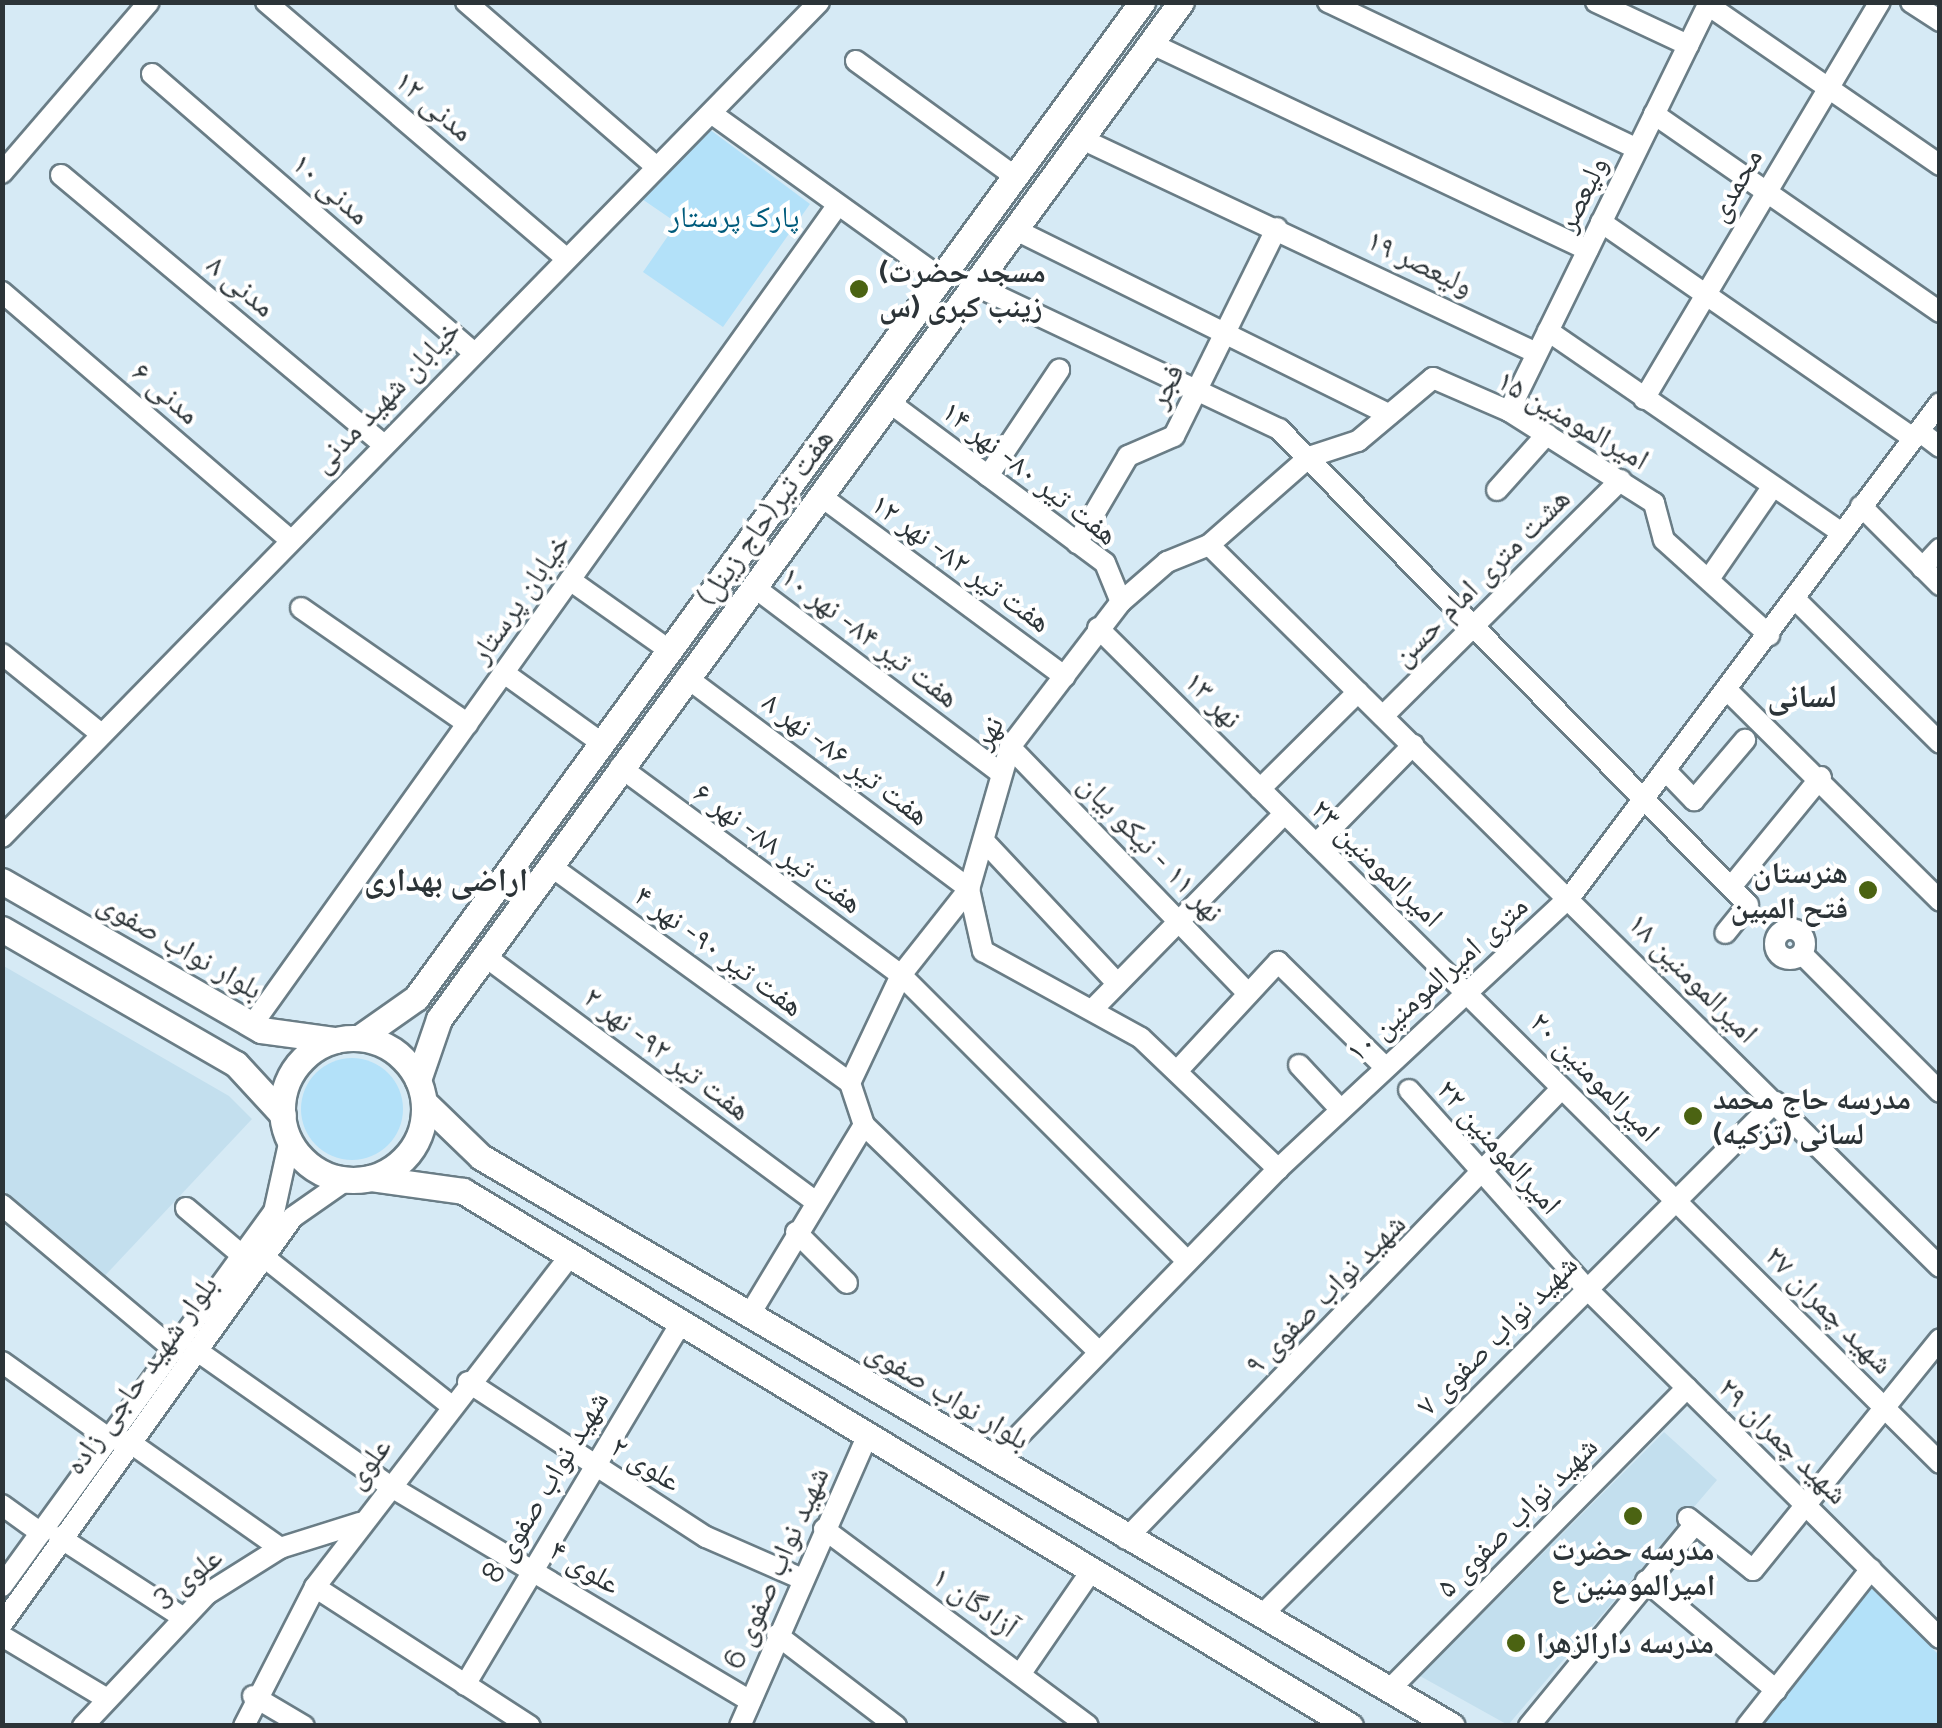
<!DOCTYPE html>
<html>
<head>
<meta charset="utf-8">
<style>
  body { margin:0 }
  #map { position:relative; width:1942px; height:1728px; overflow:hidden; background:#d6eaf5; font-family:Raleway,"Noto Naskh Arabic",sans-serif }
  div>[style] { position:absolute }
  .built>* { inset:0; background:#c3dfee }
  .green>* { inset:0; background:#b3e1f9 }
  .round { border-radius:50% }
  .roads { filter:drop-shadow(2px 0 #6a7d86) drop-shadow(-2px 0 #6a7d86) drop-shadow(0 2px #6a7d86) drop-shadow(0 -2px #6a7d86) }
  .minor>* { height:20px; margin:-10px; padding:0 10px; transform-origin:10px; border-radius:10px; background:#fff }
  .minor>.ring { margin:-10px; padding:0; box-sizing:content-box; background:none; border:20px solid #fff; border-radius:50% }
  .major>* { height:25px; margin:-12.5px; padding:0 12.5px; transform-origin:12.5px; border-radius:12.5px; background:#fff }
  .major>.ring { margin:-12.5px; padding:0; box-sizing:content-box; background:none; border:25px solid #fff; border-radius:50% }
  .dots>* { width:28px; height:28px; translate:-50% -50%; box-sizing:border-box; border:5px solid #fff; border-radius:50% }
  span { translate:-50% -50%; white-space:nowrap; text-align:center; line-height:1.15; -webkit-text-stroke:8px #fff; paint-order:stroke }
  .street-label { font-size:30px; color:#2c3438 }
  .park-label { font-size:30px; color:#005b7c }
  .poi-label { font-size:30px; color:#2c3438; font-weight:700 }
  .left { translate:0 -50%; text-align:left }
  .right { translate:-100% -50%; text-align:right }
  .neighbourhood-label { font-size:32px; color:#2c3438; font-weight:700 }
  .frame { position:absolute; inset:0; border:5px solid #2c3438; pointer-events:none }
</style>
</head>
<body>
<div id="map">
  <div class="built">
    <div style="clip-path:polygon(2px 965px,229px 1096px,252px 1119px,99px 1282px,3px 1190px)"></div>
    <div style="clip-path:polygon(1664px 1432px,1717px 1480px,1508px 1725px,1420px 1676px)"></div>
  </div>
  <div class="green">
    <div style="clip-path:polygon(709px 129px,810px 204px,723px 327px,643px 272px,677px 223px,642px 199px)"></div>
    <div class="round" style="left:301px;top:1058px;width:102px;height:102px"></div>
    <div style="clip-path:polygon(1869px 1586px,1939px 1655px,1939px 1725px,1758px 1726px)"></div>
  </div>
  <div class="roads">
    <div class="minor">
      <div style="left:266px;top:2px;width:389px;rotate:40.5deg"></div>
      <div style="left:466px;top:2px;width:247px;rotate:40.9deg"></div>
      <div style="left:1328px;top:2px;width:342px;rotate:25.4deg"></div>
      <div style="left:1596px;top:2px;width:102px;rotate:25.1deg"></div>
      <div style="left:1911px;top:2px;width:35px;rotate:33deg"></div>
      <div style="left:1708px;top:5px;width:282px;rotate:34.6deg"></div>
      <div style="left:1152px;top:44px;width:482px;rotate:25.3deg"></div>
      <div style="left:856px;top:61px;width:199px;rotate:36deg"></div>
      <div style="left:152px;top:74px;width:422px;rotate:40.9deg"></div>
      <div style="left:711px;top:113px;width:283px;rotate:35.7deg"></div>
      <div style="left:1654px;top:114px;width:348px;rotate:34.7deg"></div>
      <div style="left:1086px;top:141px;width:498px;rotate:25.2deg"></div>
      <div style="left:2px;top:173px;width:225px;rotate:-49.3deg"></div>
      <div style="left:61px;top:175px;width:418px;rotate:39.9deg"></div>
      <div style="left:1601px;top:222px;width:379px;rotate:34.7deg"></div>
      <div style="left:1018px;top:231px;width:414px;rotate:26.3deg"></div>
      <div style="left:974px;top:285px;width:337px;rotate:25.3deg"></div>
      <div style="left:1279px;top:429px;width:668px;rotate:45.42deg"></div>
      <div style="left:1748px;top:905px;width:36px;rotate:129deg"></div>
      <div style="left:2px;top:292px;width:380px;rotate:40.7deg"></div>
      <div style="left:1548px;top:331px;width:357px;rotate:34.5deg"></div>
      <div style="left:1644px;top:399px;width:462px;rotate:-59.3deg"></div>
      <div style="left:889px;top:402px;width:269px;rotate:36.7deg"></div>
      <div style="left:1105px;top:563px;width:42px;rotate:67.7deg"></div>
      <div style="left:1509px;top:411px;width:455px;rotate:-63.9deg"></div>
      <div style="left:1919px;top:431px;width:26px;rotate:37deg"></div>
      <div style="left:988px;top:476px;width:128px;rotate:-56.2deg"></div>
      <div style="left:1497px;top:490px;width:75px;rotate:-48.2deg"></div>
      <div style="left:822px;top:497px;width:302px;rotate:36.5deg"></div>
      <div style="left:1861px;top:506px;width:112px;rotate:45deg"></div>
      <div style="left:1077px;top:543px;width:101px;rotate:-59.6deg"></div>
      <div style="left:1128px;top:456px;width:50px;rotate:-23.5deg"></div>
      <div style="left:1174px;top:436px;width:232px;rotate:-63.7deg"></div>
      <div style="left:1209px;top:545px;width:1027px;rotate:44.65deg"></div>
      <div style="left:1922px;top:568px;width:26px;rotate:-47deg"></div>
      <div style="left:1711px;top:576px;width:106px;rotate:-55.4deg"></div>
      <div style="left:570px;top:580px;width:121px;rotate:35.3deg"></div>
      <div style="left:754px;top:587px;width:306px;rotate:37deg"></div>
      <div style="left:1795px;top:599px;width:204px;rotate:44.8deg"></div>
      <div style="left:301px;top:608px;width:203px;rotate:34.8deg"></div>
      <div style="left:1098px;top:628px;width:1186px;rotate:44.76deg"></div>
      <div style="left:2px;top:654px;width:126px;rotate:38.9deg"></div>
      <div style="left:504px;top:673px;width:118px;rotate:35.7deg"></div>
      <div style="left:686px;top:677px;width:354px;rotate:36.8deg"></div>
      <div style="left:969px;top:889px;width:64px;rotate:77.3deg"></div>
      <div style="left:983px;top:951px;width:180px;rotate:28.8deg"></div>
      <div style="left:1141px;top:1038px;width:190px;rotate:43.7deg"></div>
      <div style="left:1726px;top:689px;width:301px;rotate:44.7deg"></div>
      <div style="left:1383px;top:716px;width:335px;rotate:-44.8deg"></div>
      <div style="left:1010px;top:747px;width:341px;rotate:46deg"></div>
      <div style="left:620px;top:767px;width:350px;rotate:36.5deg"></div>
      <div style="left:901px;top:975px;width:404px;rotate:45deg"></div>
      <div style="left:1665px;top:770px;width:42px;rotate:46deg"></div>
      <div style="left:1694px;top:800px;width:79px;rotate:-49.6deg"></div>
      <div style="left:1260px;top:789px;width:138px;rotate:-44.7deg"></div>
      <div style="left:2px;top:837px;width:1168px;rotate:-45.62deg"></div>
      <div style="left:984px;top:841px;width:195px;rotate:46.9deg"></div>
      <div style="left:1316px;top:844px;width:139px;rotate:-45.6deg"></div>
      <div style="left:552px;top:867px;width:368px;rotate:35.9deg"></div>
      <div style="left:1731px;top:887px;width:142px;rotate:-50.7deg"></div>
      <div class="ring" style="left:1775px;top:929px;width:10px;height:10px"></div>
      <div style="left:1802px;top:954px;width:195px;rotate:45deg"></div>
      <div style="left:486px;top:957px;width:406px;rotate:36.6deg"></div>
      <div style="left:1093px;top:1009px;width:273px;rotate:-45.6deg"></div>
      <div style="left:252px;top:1025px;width:1006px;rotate:-54.46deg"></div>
      <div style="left:1299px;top:1065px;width:60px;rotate:47deg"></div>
      <div style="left:1179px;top:1069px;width:146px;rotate:-47.2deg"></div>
      <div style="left:1278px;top:962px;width:148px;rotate:44.5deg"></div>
      <div style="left:1409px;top:1090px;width:264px;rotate:48.2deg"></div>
      <div style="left:1585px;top:1287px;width:499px;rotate:44.7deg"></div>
      <div style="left:2px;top:1205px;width:225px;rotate:40.1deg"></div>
      <div style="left:186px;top:1208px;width:75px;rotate:40.1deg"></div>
      <div style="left:796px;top:1232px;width:72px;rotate:45deg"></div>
      <div style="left:264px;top:1257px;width:236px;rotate:38.5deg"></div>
      <div style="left:750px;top:1314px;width:221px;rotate:-58.9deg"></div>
      <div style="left:196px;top:1350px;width:235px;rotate:35.1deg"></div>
      <div style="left:388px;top:1485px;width:422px;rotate:30.8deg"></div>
      <div style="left:1098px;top:1351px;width:325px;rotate:-136deg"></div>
      <div style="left:864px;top:1125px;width:44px;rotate:-108.4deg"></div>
      <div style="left:850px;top:1083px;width:119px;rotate:-64.7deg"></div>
      <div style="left:901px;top:975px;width:110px;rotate:-51.7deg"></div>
      <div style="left:969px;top:889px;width:148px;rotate:-73.9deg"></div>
      <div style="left:1010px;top:747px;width:183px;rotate:-52.6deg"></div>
      <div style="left:1121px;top:602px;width:61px;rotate:-41deg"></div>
      <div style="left:1167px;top:562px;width:45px;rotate:-22deg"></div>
      <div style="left:1209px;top:545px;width:133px;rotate:-41.3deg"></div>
      <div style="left:1309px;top:457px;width:52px;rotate:-18.1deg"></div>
      <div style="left:1358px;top:441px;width:98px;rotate:-40deg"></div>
      <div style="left:1433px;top:378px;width:83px;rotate:23.5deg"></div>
      <div style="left:1509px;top:411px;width:172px;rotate:32.4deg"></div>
      <div style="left:1654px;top:503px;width:38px;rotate:75deg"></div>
      <div style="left:1664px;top:540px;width:142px;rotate:42.1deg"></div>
      <div style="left:2px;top:1362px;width:134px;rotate:35.6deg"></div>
      <div style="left:468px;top:1382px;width:284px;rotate:33.1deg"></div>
      <div style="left:706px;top:1537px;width:105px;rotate:23.6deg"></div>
      <div style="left:128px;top:1441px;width:186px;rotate:35.1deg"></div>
      <div style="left:995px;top:1460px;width:406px;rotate:-45.8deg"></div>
      <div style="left:1278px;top:1169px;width:399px;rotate:-43deg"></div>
      <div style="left:1570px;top:897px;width:617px;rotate:-53.17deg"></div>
      <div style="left:2px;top:1505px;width:48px;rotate:35.7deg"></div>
      <div style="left:1688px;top:1518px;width:83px;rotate:38.7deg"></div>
      <div style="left:1753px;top:1570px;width:297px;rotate:-51deg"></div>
      <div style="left:824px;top:1529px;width:329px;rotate:36.7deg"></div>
      <div style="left:59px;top:1537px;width:143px;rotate:33deg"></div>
      <div style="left:1126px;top:1539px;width:627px;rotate:-45.97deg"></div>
      <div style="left:1646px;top:1581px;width:170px;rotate:40deg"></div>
      <div style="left:2px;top:1586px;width:462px;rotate:-54deg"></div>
      <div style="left:274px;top:1212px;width:70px;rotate:-77.6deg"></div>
      <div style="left:315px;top:1587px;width:256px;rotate:32.9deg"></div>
      <div style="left:1264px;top:1613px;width:723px;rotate:-45deg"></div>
      <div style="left:2px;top:1624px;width:500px;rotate:-54.44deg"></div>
      <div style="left:293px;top:1217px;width:65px;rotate:-34.9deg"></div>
      <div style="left:777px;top:1635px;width:150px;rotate:37.4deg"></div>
      <div style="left:2px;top:1636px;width:119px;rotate:30.9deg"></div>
      <div style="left:1021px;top:1673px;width:124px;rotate:-55.5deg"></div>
      <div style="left:465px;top:1685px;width:422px;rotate:-59.2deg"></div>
      <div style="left:1390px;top:1689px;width:423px;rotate:-45.4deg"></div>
      <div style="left:253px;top:1696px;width:59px;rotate:30.5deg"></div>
      <div style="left:83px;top:1726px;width:181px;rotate:-46.8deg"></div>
      <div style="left:207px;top:1594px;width:86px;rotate:-32.2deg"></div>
      <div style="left:280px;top:1548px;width:84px;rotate:-17.4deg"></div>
      <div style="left:244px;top:1726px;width:156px;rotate:-62.9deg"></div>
      <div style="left:315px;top:1587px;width:418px;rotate:-52.4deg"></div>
      <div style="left:740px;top:1726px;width:318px;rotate:-66.3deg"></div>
      <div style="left:1529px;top:1726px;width:260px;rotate:-50.6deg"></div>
      <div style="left:1747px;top:1726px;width:200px;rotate:-51.7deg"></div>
    </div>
    <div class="major">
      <div style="left:2px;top:881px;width:299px;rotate:29.9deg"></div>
      <div style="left:261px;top:1030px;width:75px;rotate:7.7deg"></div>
      <div style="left:2px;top:929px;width:270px;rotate:30deg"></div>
      <div style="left:236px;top:1064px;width:69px;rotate:47.3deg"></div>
      <div style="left:359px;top:1038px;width:70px;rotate:-35.1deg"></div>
      <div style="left:416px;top:998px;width:1233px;rotate:-53.91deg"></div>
      <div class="ring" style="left:282px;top:1038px;width:117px;height:117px"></div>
      <div style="left:418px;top:1080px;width:65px;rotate:-71deg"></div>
      <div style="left:439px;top:1019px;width:1259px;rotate:-53.89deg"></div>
      <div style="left:424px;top:1102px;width:79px;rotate:44deg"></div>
      <div style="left:481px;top:1157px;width:1125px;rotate:30.37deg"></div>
      <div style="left:371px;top:1178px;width:93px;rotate:8deg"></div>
      <div style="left:463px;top:1191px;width:1036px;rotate:31.1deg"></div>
    </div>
  </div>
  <div class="dots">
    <div style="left:859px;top:289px;background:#4b6312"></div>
    <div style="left:1868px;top:890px;background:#4b6312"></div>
    <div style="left:1693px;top:1116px;background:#4b6312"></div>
    <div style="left:1633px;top:1516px;background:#4b6312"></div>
    <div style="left:1516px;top:1643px;background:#4b6312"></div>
  </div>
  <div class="street-label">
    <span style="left:434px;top:106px;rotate:40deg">مدنی ۱۲</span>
    <span style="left:1735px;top:185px;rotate:-60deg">محمدی</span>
    <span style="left:331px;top:189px;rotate:41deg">مدنی ۱۰</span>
    <span style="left:1582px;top:194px;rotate:-64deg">ولیعصر</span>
    <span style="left:1420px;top:263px;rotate:26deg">ولیعصر ۱۹</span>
    <span style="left:241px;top:286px;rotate:40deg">مدنی ۸</span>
    <span style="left:1166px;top:386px;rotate:-63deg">فجر</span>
    <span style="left:166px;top:393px;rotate:41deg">مدنی ۶</span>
    <span style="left:386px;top:396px;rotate:-46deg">خیابان شهید مدنی</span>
    <span style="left:1573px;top:420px;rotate:30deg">امیرالمومنین ۱۵</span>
    <span style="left:1030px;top:473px;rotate:38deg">هفت تیر ۸۰- نهر ۱۴</span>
    <span style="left:765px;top:517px;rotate:-54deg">هفت تیر(حاج زینل)</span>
    <span style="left:961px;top:563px;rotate:36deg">هفت تیر ۸۲- نهر ۱۲</span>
    <span style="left:1481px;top:577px;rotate:-45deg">هشت متری امام حسن</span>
    <span style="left:520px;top:598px;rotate:-55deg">خیابان پرستار</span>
    <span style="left:870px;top:637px;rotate:37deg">هفت تیر ۸۴- نهر ۱۰</span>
    <span style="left:1213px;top:700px;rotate:45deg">نهر ۱۳</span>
    <span style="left:988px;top:732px;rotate:-58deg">نهر</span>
    <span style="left:846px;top:759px;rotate:37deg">هفت تیر ۸۶- نهر ۸</span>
    <span style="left:778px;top:848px;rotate:36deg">هفت تیر ۸۸- نهر ۶</span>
    <span style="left:1151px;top:848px;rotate:46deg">نهر ۱۱ - نیکو بیان</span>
    <span style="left:1377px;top:863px;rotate:44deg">امیرالمومنین ۲۳</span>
    <span style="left:180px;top:946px;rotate:30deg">بلوار نواب صفوی</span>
    <span style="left:719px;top:951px;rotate:36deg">هفت تیر ۹۰- نهر ۴</span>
    <span style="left:1693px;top:978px;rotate:45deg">امیرالمومنین ۱۸</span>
    <span style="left:1437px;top:979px;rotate:-42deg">۱۰ متری امیرالمومنین</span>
    <span style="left:667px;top:1054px;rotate:37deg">هفت تیر ۹۲- نهر ۲</span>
    <span style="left:1595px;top:1077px;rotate:45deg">امیرالمومنین ۲۰</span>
    <span style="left:1499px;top:1147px;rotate:48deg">امیرالمومنین ۲۲</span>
    <span style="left:1325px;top:1294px;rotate:-45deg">شهید نواب صفوی ۹</span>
    <span style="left:1829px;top:1310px;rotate:45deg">شهید چمران ۲۷</span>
    <span style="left:1497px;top:1335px;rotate:-45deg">شهید نواب صفوی ۷</span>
    <span style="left:141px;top:1375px;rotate:-54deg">بلوار شهید حاجی زاده</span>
    <span style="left:948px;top:1395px;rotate:31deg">بلوار نواب صفوی</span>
    <span style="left:1783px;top:1441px;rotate:44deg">شهید چمران ۲۹</span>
    <span style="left:368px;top:1463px;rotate:-53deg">علوی</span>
    <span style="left:646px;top:1464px;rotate:32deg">علوی ۲</span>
    <span style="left:545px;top:1487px;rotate:-59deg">شهید نواب صفوی 8</span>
    <span style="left:1517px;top:1517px;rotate:-45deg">شهید نواب صفوی ۵</span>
    <span style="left:585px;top:1567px;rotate:31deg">علوی ۴</span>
    <span style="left:776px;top:1568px;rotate:-66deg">شهید نواب صفوی 6</span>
    <span style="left:187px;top:1577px;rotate:-37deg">علوی 3</span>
    <span style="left:975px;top:1602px;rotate:36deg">آزادگان ۱</span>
  </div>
  <div class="park-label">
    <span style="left:734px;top:217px">پارک پرستار</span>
  </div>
  <div class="poi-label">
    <span class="left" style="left:879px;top:289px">(مسجد حضرت<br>زینب کبری (س</span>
    <span class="right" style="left:1848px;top:890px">هنرستان<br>فتح المبین</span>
    <span class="left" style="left:1713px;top:1116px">مدرسه حاج محمد<br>لسانی (تزکیه)</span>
    <span style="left:1633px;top:1567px">مدرسه حضرت<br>امیرالمومنین ع</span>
    <span class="left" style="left:1536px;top:1643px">مدرسه دارالزهرا</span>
  </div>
  <div class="neighbourhood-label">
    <span style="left:1802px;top:696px">لسانی</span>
    <span style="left:446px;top:880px">اراضی بهداری</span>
  </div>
  <div class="frame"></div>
</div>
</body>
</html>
